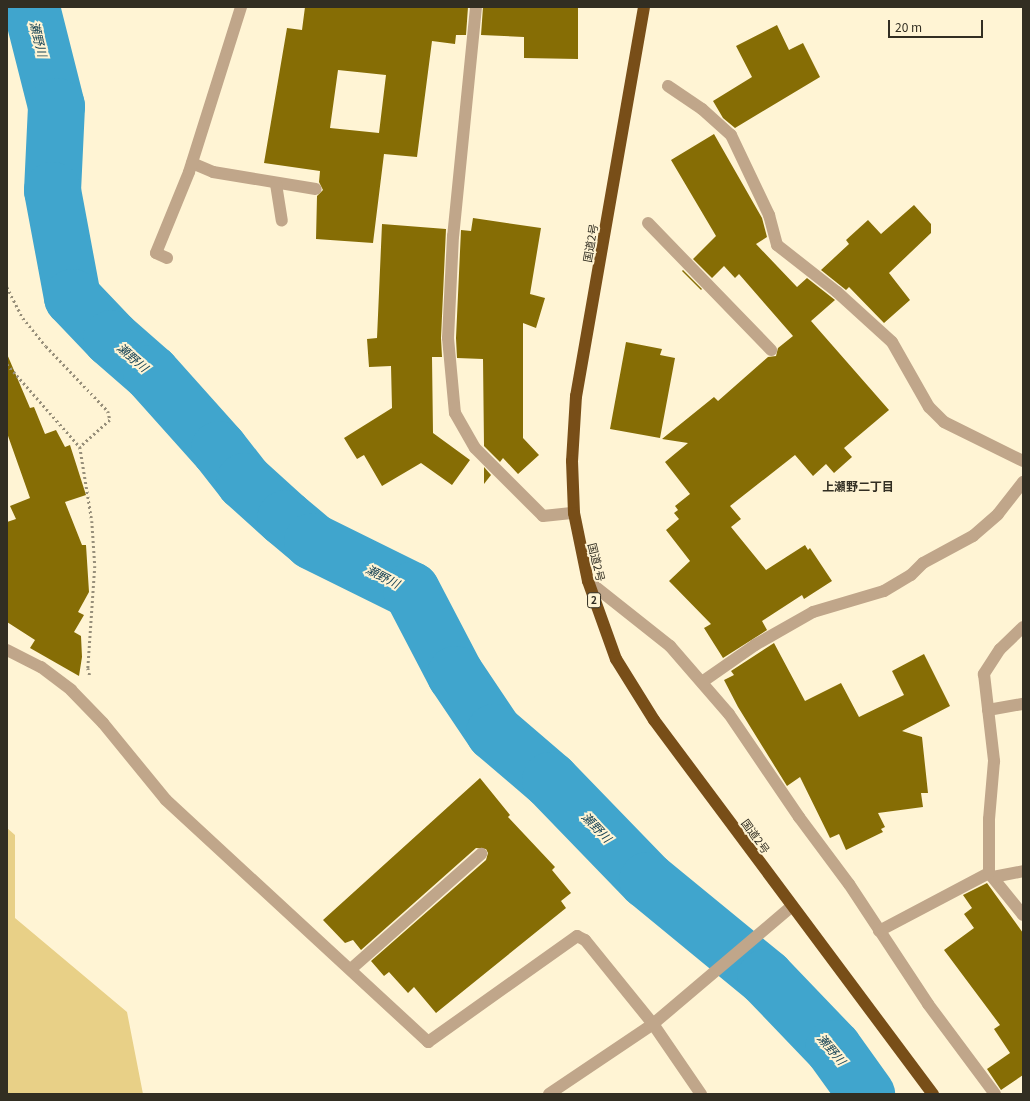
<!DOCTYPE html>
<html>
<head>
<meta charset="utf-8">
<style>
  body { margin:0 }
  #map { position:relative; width:1030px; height:1101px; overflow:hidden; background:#fff4d4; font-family:Georgia,"Noto Sans JP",serif }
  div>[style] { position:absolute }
  .green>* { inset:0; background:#e8d087 }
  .river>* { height:57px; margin:-28.5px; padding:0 28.5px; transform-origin:28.5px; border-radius:28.5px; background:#40a5cd }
  .building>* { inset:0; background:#866d05 }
  .path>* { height:2.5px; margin-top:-1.25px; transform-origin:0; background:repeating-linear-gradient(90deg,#978f7a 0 2px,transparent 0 5px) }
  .minor>* { height:12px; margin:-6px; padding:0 6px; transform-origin:6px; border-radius:6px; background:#c0a68a }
  .highway>* { height:12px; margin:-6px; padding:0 6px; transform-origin:6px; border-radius:6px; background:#784e18 }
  span { translate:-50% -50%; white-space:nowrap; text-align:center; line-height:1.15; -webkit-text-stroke:4px #fff4d4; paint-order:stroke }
  .shield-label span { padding:1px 3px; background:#fff4d4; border:1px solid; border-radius:3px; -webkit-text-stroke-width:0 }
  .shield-label { font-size:10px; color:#322e22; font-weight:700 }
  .street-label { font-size:11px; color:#322e22 }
  .water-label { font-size:12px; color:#174254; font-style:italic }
  .neighbourhood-label { font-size:12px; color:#322e22; font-weight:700 }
  .frame { position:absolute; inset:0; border:8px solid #322e22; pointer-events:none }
  .scale { position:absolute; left:888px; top:20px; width:95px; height:18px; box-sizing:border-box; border:2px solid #322e22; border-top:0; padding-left:5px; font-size:12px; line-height:14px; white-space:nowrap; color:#322e22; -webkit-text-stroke:3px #fff4d4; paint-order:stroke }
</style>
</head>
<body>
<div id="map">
  <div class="green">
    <div style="clip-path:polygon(7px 828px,15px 835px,15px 918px,127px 1012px,143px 1094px,7px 1094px)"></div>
  </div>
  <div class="river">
    <div style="left:31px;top:7px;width:102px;rotate:75.8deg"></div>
    <div style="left:56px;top:106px;width:84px;rotate:92.7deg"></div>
    <div style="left:52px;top:190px;width:109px;rotate:79.4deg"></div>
    <div style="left:72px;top:297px;width:57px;rotate:46.4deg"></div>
    <div style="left:111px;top:338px;width:53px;rotate:41.2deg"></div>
    <div style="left:151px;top:373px;width:102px;rotate:48.2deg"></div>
    <div style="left:219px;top:449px;width:41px;rotate:52deg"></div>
    <div style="left:244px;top:481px;width:55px;rotate:42.1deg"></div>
    <div style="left:285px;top:518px;width:35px;rotate:40deg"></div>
    <div style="left:312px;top:541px;width:110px;rotate:26.3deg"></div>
    <div style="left:411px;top:590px;width:95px;rotate:62.4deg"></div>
    <div style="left:455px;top:674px;width:70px;rotate:56.1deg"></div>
    <div style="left:494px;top:732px;width:74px;rotate:40.6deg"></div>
    <div style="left:550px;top:780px;width:139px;rotate:45.9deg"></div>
    <div style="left:647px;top:880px;width:153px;rotate:39.4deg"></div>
    <div style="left:765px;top:977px;width:98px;rotate:46.2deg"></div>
    <div style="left:833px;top:1048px;width:57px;rotate:54.3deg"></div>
  </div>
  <div class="building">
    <div style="clip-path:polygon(evenodd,305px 7px,468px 7px,466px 35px,456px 35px,455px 44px,432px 41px,417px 157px,384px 154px,373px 243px,316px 239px,317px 196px,323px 190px,319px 182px,320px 171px,264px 163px,287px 28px,302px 30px,305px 7px,338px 70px,386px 75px,379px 133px,330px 128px,338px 70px)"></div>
    <div style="clip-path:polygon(483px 7px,578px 7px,578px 59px,524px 58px,524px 37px,481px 35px)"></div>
    <div style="clip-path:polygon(777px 25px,789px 50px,803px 43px,820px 77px,735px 128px,723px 118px,713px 101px,752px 77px,736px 46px)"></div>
    <div style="clip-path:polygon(714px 134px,762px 218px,767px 237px,756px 244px,797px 287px,807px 278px,835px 300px,811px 321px,889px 410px,844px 448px,852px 457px,834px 473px,826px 464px,813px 476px,795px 455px,730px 506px,741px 519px,731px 527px,766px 570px,805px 545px,808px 550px,810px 548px,832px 581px,804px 599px,802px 595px,762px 621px,767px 630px,723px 658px,704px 628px,711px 624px,669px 581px,690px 561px,666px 530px,679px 519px,674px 513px,678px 510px,675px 506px,690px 494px,665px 462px,688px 443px,662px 439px,714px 397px,718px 401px,768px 357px,776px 356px,778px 348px,793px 336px,739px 274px,735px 278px,724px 266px,712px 278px,693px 259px,716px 236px,671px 160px)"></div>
    <div style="clip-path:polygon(914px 205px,931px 224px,931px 233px,889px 273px,910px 300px,884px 323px,849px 287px,846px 290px,821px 270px,849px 244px,846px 240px,868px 220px,881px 234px)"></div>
    <div style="clip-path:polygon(473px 218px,541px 228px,530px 294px,545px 298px,536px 328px,523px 323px,523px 438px,539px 455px,518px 474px,503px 458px,500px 462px,484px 446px,483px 359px,457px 358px,456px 338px,461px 230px,471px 231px)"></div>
    <div style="clip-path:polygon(382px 224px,446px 229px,441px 338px,442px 357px,432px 357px,433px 433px,470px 460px,452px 485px,421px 463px,382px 486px,364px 455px,357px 459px,344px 438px,392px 408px,391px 366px,369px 367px,367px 339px,377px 338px)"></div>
    <div style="clip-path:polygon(683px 270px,702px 289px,701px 290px,682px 271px)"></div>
    <div style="clip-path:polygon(626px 342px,662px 349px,660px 355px,675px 358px,660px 438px,610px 429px)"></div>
    <div style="clip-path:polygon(7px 354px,30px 408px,34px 407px,45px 434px,56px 430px,65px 447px,70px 445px,86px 495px,65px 502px,82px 545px,86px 545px,89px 592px,78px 612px,84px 615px,74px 632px,81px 636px,82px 657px,79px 676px,30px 648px,35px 640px,7px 622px,7px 522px,16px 519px,10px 506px,30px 498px,7px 433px)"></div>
    <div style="clip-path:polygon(484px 467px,491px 475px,484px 484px)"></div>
    <div style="clip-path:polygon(774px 643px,805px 701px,841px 683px,859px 717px,904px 695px,892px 671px,924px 654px,950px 706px,902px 731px,922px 737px,928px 793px,921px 793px,923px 807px,878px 813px,885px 827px,881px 829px,883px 832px,846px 850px,839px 834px,830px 838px,800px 777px,787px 786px,738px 707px,724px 680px,734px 675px,731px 671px)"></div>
    <div style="clip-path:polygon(480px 778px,510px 815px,508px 817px,555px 867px,552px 870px,571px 893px,561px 901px,566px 908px,436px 1013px,414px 987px,408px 993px,389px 972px,384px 976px,371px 961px,486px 860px,488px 853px,486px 849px,476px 848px,361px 950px,353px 940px,345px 943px,323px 920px)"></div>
    <div style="clip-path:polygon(987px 883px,1023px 933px,1023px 1075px,1001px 1090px,987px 1069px,1010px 1053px,994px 1029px,1000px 1025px,944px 950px,974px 928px,964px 914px,972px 908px,963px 895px)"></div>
  </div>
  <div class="path">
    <div style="left:7px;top:287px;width:35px;rotate:63deg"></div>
    <div style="left:23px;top:318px;width:36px;rotate:51deg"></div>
    <div style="left:46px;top:346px;width:90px;rotate:46.4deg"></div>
    <div style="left:108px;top:411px;width:9px;rotate:77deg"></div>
    <div style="left:110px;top:420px;width:40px;rotate:138deg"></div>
    <div style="left:7px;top:364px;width:111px;rotate:48.7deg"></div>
    <div style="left:80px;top:447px;width:75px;rotate:80.8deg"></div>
    <div style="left:92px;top:521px;width:45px;rotate:86.2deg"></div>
    <div style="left:95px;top:566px;width:102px;rotate:93.9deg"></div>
    <div style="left:88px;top:668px;width:8px;rotate:76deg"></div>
  </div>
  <div class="minor">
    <div style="left:476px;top:7px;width:230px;rotate:95.7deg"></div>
    <div style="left:453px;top:236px;width:102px;rotate:92.8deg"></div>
    <div style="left:448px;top:338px;width:75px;rotate:84.7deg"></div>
    <div style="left:455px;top:413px;width:40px;rotate:60.3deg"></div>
    <div style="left:475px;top:448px;width:96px;rotate:45deg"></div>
    <div style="left:543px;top:516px;width:31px;rotate:-6deg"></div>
    <div style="left:668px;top:86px;width:41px;rotate:34.1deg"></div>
    <div style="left:702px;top:109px;width:39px;rotate:42deg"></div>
    <div style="left:731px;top:135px;width:89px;rotate:64.6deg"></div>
    <div style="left:769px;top:215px;width:31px;rotate:75deg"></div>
    <div style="left:777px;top:245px;width:76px;rotate:38.1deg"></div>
    <div style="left:837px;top:292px;width:74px;rotate:42.3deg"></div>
    <div style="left:892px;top:342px;width:75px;rotate:60.4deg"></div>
    <div style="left:929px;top:407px;width:21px;rotate:45deg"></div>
    <div style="left:944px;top:422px;width:88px;rotate:26.3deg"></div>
    <div style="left:192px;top:163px;width:23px;rotate:23deg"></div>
    <div style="left:213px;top:172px;width:104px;rotate:9.4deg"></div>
    <div style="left:276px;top:184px;width:37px;rotate:81deg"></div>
    <div style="left:648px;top:223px;width:177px;rotate:45.9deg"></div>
    <div style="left:167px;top:258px;width:12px;rotate:-156deg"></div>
    <div style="left:156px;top:253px;width:87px;rotate:-67.8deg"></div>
    <div style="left:189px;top:172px;width:173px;rotate:-72.5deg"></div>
    <div style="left:588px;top:581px;width:105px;rotate:38.4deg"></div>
    <div style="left:670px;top:646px;width:90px;rotate:49.1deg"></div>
    <div style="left:729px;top:714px;width:125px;rotate:55.8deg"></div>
    <div style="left:799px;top:817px;width:84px;rotate:53.3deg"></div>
    <div style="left:849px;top:884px;width:144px;rotate:56.6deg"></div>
    <div style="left:928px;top:1004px;width:112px;rotate:53.3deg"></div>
    <div style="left:1023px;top:627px;width:32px;rotate:136deg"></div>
    <div style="left:1000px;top:649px;width:30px;rotate:123deg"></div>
    <div style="left:984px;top:674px;width:88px;rotate:83.4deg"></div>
    <div style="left:994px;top:761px;width:58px;rotate:94.9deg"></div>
    <div style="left:989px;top:819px;width:54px;rotate:90deg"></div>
    <div style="left:989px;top:873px;width:54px;rotate:51deg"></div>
    <div style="left:7px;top:650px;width:38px;rotate:27deg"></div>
    <div style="left:41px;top:667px;width:38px;rotate:37deg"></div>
    <div style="left:71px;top:690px;width:46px;rotate:45.9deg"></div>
    <div style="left:103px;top:723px;width:99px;rotate:50.7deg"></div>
    <div style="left:166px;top:800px;width:357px;rotate:42.7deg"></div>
    <div style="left:428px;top:1042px;width:183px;rotate:-35.4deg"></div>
    <div style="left:577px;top:936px;width:9px;rotate:27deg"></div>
    <div style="left:585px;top:940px;width:108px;rotate:51deg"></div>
    <div style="left:653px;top:1024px;width:181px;rotate:-40.3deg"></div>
    <div style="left:702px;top:682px;width:65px;rotate:-34.9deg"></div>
    <div style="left:755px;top:645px;width:67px;rotate:-29.6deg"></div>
    <div style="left:813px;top:612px;width:74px;rotate:-16.5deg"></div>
    <div style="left:884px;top:591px;width:31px;rotate:-31deg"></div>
    <div style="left:911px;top:575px;width:17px;rotate:-45deg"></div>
    <div style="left:923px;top:563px;width:57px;rotate:-28.4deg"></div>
    <div style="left:973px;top:536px;width:33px;rotate:-41deg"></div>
    <div style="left:998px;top:514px;width:41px;rotate:-52deg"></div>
    <div style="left:988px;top:710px;width:36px;rotate:-10deg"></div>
    <div style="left:993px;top:877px;width:31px;rotate:-11deg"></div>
    <div style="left:879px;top:931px;width:124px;rotate:-27.8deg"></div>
    <div style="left:351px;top:969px;width:174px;rotate:-41.5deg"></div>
    <div style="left:549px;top:1094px;width:125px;rotate:-33.9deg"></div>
    <div style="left:653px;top:1024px;width:85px;rotate:55.6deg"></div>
  </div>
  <div class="highway">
    <div style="left:644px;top:7px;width:395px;rotate:99.9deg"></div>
    <div style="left:576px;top:396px;width:65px;rotate:93.5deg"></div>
    <div style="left:572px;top:461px;width:52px;rotate:87.8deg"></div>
    <div style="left:574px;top:513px;width:69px;rotate:78.4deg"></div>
    <div style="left:588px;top:581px;width:83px;rotate:70.3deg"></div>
    <div style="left:616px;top:659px;width:72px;rotate:58.1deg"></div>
    <div style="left:654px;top:720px;width:467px;rotate:53.3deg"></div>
  </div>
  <div class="shield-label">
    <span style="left:594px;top:600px">2</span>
  </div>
  <div class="street-label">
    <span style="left:590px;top:243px;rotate:-80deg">国道2号</span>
    <span style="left:597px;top:562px;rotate:76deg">国道2号</span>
    <span style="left:756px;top:836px;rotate:54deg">国道2号</span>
  </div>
  <div class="water-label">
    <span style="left:39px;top:39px;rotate:76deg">瀬野川</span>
    <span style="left:133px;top:357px;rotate:41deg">瀬野川</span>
    <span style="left:383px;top:576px;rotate:27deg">瀬野川</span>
    <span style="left:597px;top:827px;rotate:46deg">瀬野川</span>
    <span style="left:832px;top:1049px;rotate:50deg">瀬野川</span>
  </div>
  <div class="neighbourhood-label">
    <span style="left:858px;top:486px">上瀬野二丁目</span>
  </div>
  <div class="frame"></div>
  <div class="scale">20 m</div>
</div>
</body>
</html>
